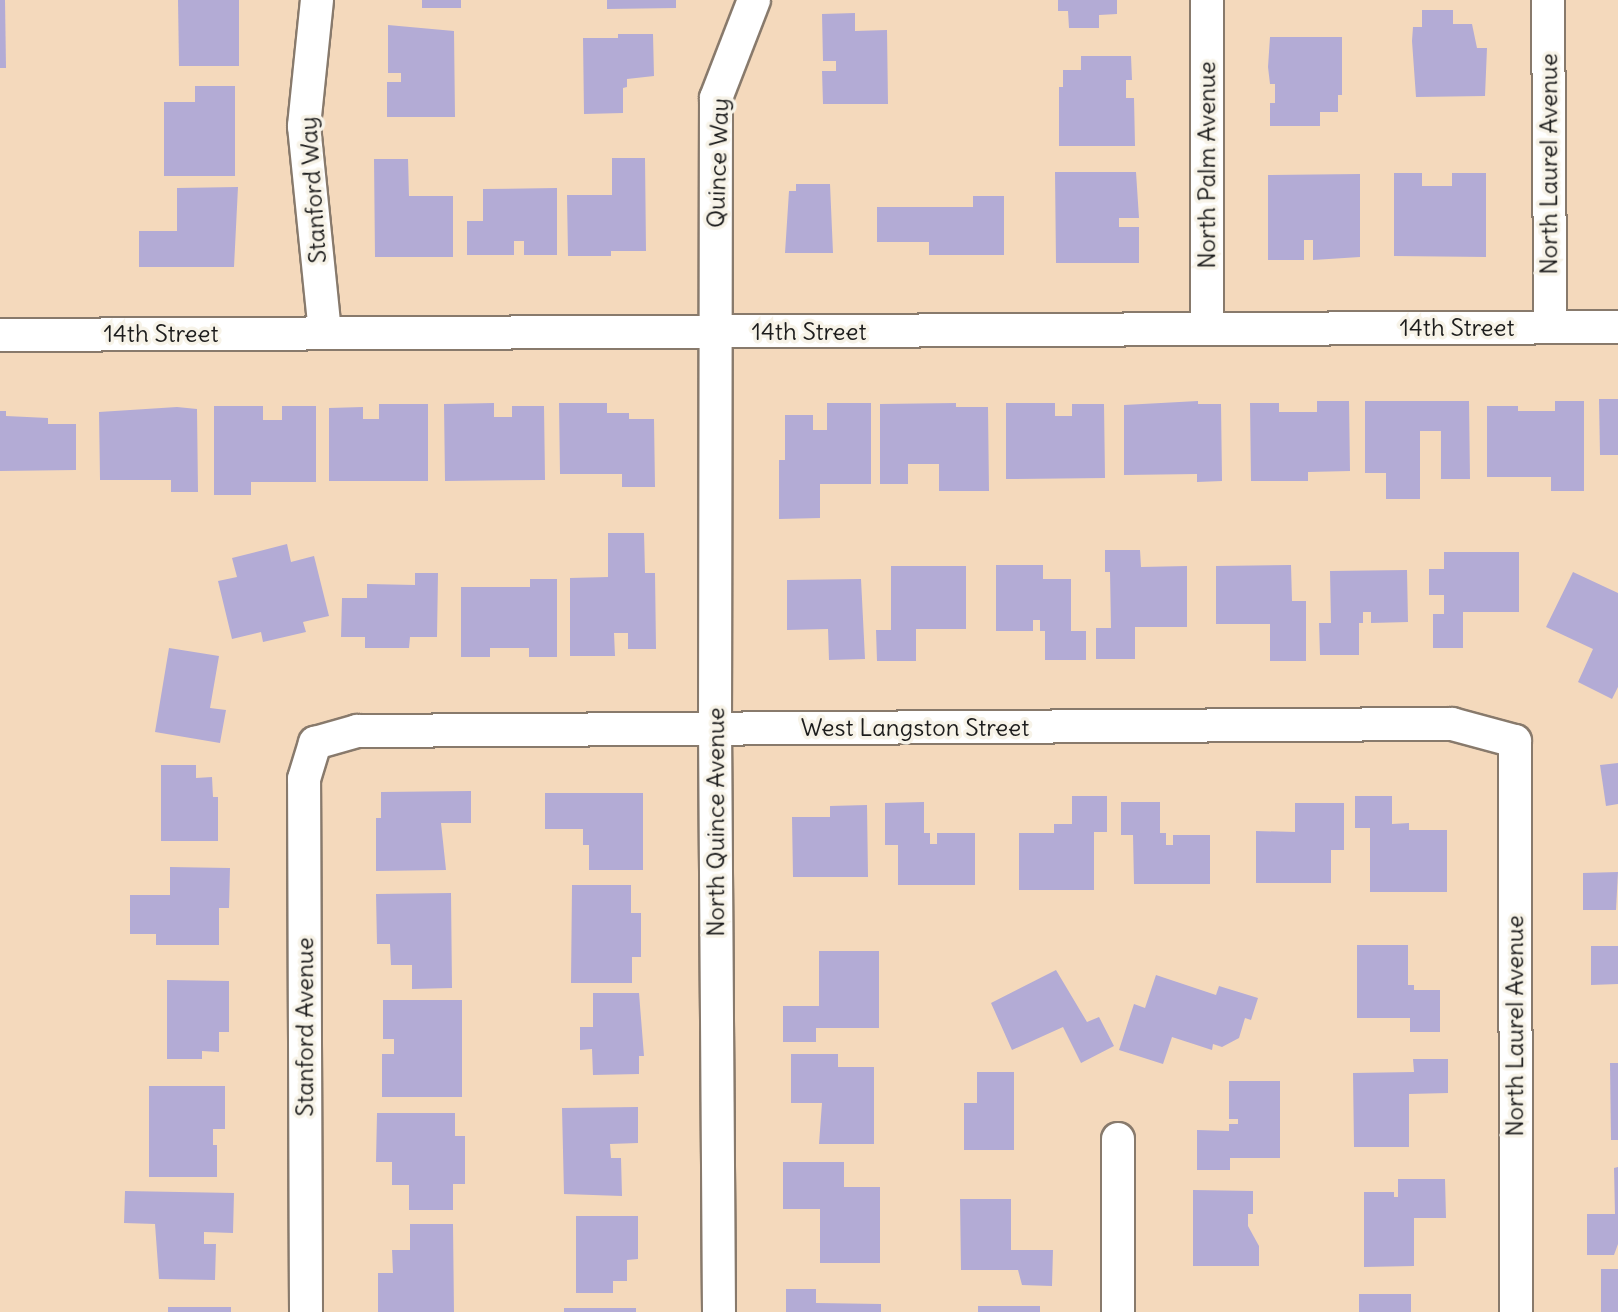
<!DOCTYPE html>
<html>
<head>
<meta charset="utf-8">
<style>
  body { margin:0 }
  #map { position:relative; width:1618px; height:1312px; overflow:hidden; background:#f4d9bc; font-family:Delius,sans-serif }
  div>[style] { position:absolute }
  .building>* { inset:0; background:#b3abd5 }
  .roads { filter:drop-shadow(2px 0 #887a6c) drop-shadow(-2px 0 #887a6c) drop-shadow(0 2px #887a6c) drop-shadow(0 -2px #887a6c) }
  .minor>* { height:32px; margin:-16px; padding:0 16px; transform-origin:16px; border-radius:16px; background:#fff }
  span { translate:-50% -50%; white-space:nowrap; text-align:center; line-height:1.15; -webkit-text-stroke:7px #f7f3e8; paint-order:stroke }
  .street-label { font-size:24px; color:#1c1c1c }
</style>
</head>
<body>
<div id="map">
  <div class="building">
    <div style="clip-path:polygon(0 0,5px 0,6px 68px,0 68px)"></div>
    <div style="clip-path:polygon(178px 0,239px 0,239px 66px,179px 66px)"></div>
    <div style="clip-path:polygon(422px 0,461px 0,461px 8px,422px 8px)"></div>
    <div style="clip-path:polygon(607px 0,676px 0,676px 8px,607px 9px)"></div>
    <div style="clip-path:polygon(1058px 0,1117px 0,1117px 14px,1099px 15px,1099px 28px,1069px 28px,1068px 11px,1058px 11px)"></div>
    <div style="clip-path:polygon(1422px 10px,1453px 10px,1453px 24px,1472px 24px,1477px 48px,1487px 48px,1485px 96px,1416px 97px,1412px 41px,1413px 27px,1422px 27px)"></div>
    <div style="clip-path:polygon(855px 13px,855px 31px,887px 30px,888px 104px,823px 104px,822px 71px,836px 71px,836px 61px,823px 61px,822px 14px)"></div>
    <div style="clip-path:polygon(388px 25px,454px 31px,455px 117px,387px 117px,387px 82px,401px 82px,401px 73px,388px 73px)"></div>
    <div style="clip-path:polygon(618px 34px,653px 34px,654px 76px,627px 79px,627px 87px,623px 88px,623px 113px,584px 114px,583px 38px,618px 38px)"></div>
    <div style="clip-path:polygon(1270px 37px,1342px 37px,1342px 95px,1338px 95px,1338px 112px,1320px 112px,1320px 126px,1270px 126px,1270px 103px,1275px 103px,1275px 84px,1270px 84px,1268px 67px)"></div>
    <div style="clip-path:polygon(1081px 56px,1131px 56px,1132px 80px,1126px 80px,1126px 98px,1134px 98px,1135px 146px,1059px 146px,1059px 87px,1063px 87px,1063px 70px,1081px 70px)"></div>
    <div style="clip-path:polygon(195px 86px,235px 86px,235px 176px,164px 176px,164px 102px,195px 102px)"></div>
    <div style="clip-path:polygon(612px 158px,645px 158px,646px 251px,611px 251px,611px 256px,568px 256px,567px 195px,612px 195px)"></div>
    <div style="clip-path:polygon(374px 159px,408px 159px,409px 196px,453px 196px,453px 257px,375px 257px)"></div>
    <div style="clip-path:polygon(1055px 172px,1136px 172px,1139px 218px,1119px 218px,1119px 227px,1139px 227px,1139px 263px,1056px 263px)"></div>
    <div style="clip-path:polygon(1394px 173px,1422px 173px,1422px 186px,1452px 186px,1452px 173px,1486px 173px,1486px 257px,1394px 256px)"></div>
    <div style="clip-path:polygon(1360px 174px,1360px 257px,1313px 260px,1313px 240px,1304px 240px,1304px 260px,1268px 260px,1268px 175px)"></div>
    <div style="clip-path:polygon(796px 184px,830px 184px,833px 253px,785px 253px,789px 191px,796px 191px)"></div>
    <div style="clip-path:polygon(238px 187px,234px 267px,139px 267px,139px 231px,177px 231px,177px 188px)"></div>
    <div style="clip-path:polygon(557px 188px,557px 255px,524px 255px,524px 241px,514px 241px,514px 255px,467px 255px,467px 221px,483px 221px,483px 189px)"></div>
    <div style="clip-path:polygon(973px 196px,1004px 196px,1004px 255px,929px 255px,929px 242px,877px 242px,877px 207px,973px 207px)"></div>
    <div style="clip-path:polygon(1599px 399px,1618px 399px,1618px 455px,1600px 455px)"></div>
    <div style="clip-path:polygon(1198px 401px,1198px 404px,1221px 404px,1222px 481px,1197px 482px,1197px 474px,1124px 475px,1124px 405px)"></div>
    <div style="clip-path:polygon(1317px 401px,1349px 401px,1350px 471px,1308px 472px,1308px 481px,1251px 481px,1250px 403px,1279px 403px,1279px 412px,1317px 412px)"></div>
    <div style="clip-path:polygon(1365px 401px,1469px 401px,1470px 479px,1441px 479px,1441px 431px,1420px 431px,1420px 499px,1386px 499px,1386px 473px,1365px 473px)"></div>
    <div style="clip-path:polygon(1555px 401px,1584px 401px,1584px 491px,1551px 491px,1551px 477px,1487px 477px,1487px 406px,1518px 406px,1518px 411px,1555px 411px)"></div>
    <div style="clip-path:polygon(494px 403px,494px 417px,512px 417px,512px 406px,544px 406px,545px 480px,445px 481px,444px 404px)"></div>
    <div style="clip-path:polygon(559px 403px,607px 403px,607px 413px,629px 413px,629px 419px,654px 419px,655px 487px,622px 487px,622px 474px,560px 474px)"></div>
    <div style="clip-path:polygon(827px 403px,871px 403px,871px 484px,820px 484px,820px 518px,779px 519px,779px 460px,785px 460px,785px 415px,813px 415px,813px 430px,827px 430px)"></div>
    <div style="clip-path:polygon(956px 403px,956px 407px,988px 407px,989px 491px,939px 491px,939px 464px,908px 464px,908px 484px,880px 484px,880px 404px)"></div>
    <div style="clip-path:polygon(1006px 403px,1055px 403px,1055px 416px,1072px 416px,1072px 404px,1104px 404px,1105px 478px,1006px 479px)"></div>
    <div style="clip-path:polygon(379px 404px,428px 404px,428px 481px,329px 481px,329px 408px,363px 407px,363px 419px,379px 419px)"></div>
    <div style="clip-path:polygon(214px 406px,263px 406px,263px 420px,282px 420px,282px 406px,316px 406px,316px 482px,251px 482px,251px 495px,214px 495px)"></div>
    <div style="clip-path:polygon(177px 407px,197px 409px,198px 492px,171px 492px,171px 480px,100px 480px,99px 412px)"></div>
    <div style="clip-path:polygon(0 411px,6px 411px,6px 416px,48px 418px,48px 424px,76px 424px,76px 470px,0 471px)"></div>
    <div style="clip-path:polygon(608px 533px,644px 533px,645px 573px,655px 573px,656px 649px,628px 649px,628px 633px,614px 633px,615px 656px,570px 656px,570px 578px,608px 577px)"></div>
    <div style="clip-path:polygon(287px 544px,291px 562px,314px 556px,329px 616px,303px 622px,306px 632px,263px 642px,261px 632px,232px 639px,218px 581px,237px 577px,232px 558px)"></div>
    <div style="clip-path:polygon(1105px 550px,1140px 550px,1141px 567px,1187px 566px,1187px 627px,1135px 627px,1135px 659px,1096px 659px,1096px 628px,1111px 628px,1110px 572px,1105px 572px)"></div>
    <div style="clip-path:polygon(1444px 552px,1519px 552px,1519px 612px,1463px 612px,1463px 648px,1433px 648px,1433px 614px,1444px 614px,1444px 595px,1429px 595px,1429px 569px,1444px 569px)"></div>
    <div style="clip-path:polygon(996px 565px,1043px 565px,1043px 579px,1071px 579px,1071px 631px,1086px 631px,1086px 660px,1045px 660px,1045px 631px,1040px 631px,1040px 620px,1033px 620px,1033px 631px,996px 631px)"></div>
    <div style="clip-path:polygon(1291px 565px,1292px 601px,1306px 601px,1306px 661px,1270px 661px,1270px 624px,1216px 624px,1216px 566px)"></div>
    <div style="clip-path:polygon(891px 566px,966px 566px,966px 629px,916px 629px,916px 661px,877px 661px,876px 630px,891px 630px)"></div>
    <div style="clip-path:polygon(1407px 570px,1408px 622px,1371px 623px,1371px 612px,1363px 612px,1363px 623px,1359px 623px,1359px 655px,1320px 655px,1319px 623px,1331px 623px,1330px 571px)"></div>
    <div style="clip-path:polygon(1573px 572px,1618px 593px,1618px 687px,1612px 699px,1578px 682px,1593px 649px,1546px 627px)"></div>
    <div style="clip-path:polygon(415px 573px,438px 573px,437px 637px,410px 637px,409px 648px,365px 648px,365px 637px,341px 637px,342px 598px,367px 598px,367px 584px,415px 585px)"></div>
    <div style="clip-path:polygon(530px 579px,557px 579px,557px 657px,529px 657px,529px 648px,490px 648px,490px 657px,461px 657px,461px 587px,530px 587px)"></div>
    <div style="clip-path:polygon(861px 579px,865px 659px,829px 660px,828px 629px,787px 630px,787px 580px)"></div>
    <div style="clip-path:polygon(169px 648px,219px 656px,210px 708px,226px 710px,220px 743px,155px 732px)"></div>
    <div style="clip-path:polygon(1618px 763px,1618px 804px,1606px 806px,1600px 765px)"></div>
    <div style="clip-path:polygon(161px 765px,196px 765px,196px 778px,212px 777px,213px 797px,218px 797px,218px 841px,161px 841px)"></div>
    <div style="clip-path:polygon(471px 791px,471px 823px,441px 823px,446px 870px,376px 871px,376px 818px,381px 818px,381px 792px)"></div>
    <div style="clip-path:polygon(545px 793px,643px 793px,643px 870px,589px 870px,589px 845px,583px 845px,583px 829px,545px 829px)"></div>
    <div style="clip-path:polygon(1072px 796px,1107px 796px,1107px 832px,1094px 832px,1094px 890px,1019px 890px,1019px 833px,1054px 833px,1054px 824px,1072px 824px)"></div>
    <div style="clip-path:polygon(1355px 796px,1392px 796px,1392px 824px,1409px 823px,1409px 830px,1447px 830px,1447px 892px,1370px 892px,1370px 828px,1355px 828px)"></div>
    <div style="clip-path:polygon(924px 802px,924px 833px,930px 833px,930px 844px,937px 844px,937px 833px,975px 833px,975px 885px,898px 885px,898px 845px,885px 845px,885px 803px)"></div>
    <div style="clip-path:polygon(1121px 802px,1160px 802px,1160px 833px,1166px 833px,1166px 845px,1173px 845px,1173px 835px,1210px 835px,1210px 884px,1134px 884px,1133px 835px,1121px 835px)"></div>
    <div style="clip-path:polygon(1295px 803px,1344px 803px,1344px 850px,1331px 850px,1331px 883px,1256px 883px,1256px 831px,1295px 832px)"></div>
    <div style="clip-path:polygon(867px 805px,868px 877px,793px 877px,792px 817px,830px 817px,830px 806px)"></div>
    <div style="clip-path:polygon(170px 867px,230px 868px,229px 908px,219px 908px,219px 945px,156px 945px,156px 934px,130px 934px,130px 895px,170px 895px)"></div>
    <div style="clip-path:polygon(1618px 872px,1616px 910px,1583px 910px,1583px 873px)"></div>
    <div style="clip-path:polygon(572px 885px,631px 885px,631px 913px,641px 913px,641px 957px,632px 957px,632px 983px,571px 983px)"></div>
    <div style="clip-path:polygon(451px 893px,452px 988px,412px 989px,412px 965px,391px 965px,390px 944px,377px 944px,376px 894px)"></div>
    <div style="clip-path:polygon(1357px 945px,1408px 945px,1408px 985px,1414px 985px,1414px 990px,1440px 990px,1440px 1032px,1410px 1032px,1410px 1018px,1357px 1018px)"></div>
    <div style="clip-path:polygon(1591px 946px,1618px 946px,1618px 984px,1591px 985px)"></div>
    <div style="clip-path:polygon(819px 951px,879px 951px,879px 1028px,816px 1028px,816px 1042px,783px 1042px,783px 1006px,819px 1006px)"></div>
    <div style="clip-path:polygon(1056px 970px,1087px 1022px,1099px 1017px,1114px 1046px,1081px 1063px,1063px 1027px,1012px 1050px,991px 1003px)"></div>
    <div style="clip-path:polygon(1156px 975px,1216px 995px,1219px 986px,1258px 998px,1251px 1020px,1245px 1018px,1239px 1038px,1222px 1047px,1213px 1044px,1212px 1050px,1172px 1037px,1163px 1064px,1119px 1050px,1134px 1004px,1145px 1008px)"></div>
    <div style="clip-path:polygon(167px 980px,229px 981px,229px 1032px,219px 1032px,219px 1052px,202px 1051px,202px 1059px,167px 1059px)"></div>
    <div style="clip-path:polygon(593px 993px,639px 993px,644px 1056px,639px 1056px,639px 1074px,593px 1075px,592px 1049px,580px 1050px,580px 1027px,593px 1027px)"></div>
    <div style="clip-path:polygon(383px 1000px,462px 1000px,462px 1097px,382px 1097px,382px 1054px,394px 1054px,394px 1039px,383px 1039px)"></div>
    <div style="clip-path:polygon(791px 1054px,838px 1054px,838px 1067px,874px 1067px,874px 1144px,819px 1144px,822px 1103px,791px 1103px)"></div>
    <div style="clip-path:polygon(1413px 1059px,1448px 1059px,1448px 1093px,1409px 1094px,1409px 1147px,1354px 1147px,1353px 1073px,1414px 1072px)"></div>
    <div style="clip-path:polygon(1610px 1063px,1618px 1063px,1618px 1140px,1611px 1140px)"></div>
    <div style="clip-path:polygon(977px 1072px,1014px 1072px,1014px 1150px,964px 1150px,964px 1103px,977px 1103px)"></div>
    <div style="clip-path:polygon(1229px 1081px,1280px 1081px,1280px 1158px,1230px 1158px,1230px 1170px,1197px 1170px,1197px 1130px,1229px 1131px,1229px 1124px,1238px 1124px,1238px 1119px,1229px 1119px)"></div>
    <div style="clip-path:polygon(149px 1086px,225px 1086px,225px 1129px,213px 1129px,213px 1145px,217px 1145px,217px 1177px,149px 1177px)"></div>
    <div style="clip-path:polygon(638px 1107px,638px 1143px,610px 1144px,611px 1158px,621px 1158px,622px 1196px,564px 1194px,562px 1108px)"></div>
    <div style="clip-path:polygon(377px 1113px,455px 1113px,455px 1136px,465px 1136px,465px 1184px,453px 1184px,453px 1210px,409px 1210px,409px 1185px,392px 1185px,392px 1162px,376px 1162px)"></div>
    <div style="clip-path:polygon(783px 1162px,844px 1162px,844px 1187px,880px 1187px,880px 1263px,820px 1263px,820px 1209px,783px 1209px)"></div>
    <div style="clip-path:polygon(1618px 1167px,1618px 1244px,1614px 1255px,1587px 1255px,1587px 1214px,1615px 1214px,1614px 1168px)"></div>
    <div style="clip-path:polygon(1398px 1179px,1445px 1179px,1446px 1218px,1414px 1218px,1414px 1266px,1364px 1267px,1364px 1192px,1394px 1192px,1394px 1197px,1398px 1197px)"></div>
    <div style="clip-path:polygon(1193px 1190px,1253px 1191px,1253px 1214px,1248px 1214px,1248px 1226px,1259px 1246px,1259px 1266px,1193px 1266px)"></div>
    <div style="clip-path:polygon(125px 1191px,234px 1193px,233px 1233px,204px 1232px,204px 1244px,216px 1244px,215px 1280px,159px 1279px,155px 1224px,124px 1223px)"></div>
    <div style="clip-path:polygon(960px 1199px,1011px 1199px,1011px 1250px,1053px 1250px,1052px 1286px,1022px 1285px,1018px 1270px,961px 1270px)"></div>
    <div style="clip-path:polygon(576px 1216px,638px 1216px,638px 1259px,627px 1260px,627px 1281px,613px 1281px,613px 1293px,576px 1293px)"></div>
    <div style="clip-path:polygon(410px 1224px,453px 1224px,454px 1312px,378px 1312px,378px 1273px,393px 1273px,392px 1250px,410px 1250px)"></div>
    <div style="clip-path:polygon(1601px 1269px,1618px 1269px,1618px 1312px,1601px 1312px)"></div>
    <div style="clip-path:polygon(786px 1289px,816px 1289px,816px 1303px,881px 1304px,881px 1312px,786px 1312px)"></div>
    <div style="clip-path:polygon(1359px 1294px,1411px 1294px,1411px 1312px,1359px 1312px)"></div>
    <div style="clip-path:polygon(978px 1306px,1040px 1306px,1040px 1312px,978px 1312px)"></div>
    <div style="clip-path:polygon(168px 1307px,231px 1307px,231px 1312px,168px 1312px)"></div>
    <div style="clip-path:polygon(564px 1308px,636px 1308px,636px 1312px,564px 1312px)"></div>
  </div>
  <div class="roads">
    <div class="minor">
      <div style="left:317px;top:0;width:127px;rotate:95.9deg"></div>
      <div style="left:304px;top:126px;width:208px;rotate:84.2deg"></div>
      <div style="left:1207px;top:0;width:329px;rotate:90deg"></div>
      <div style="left:1548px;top:0;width:327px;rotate:89.6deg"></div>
      <div style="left:0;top:335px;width:1618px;rotate:-0.28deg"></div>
      <div style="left:1118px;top:1139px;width:173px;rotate:90deg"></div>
      <div style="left:306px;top:1312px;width:533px;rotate:-90.21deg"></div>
      <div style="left:304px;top:779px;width:38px;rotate:-73deg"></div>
      <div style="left:315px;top:743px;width:44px;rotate:-15.9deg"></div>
      <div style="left:357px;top:731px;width:1095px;rotate:-0.37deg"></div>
      <div style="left:1452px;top:724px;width:65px;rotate:15.1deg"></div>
      <div style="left:1515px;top:741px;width:571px;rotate:89.9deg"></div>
      <div style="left:719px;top:1312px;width:583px;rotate:-90.39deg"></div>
      <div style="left:715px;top:729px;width:631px;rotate:-89.91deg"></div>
      <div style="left:716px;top:98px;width:105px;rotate:-68.8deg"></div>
    </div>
  </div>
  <div class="street-label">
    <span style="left:718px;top:163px;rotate:-88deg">Quince Way</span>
    <span style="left:1549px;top:164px;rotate:-90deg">North Laurel Avenue</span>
    <span style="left:1207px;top:165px;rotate:-90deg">North Palm Avenue</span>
    <span style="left:313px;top:190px;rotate:-94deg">Stanford Way</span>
    <span style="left:1457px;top:328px">14th Street</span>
    <span style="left:809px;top:332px">14th Street</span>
    <span style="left:161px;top:334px">14th Street</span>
    <span style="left:915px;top:728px">West Langston Street</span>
    <span style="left:716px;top:822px;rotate:-90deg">North Quince Avenue</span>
    <span style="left:1515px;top:1026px;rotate:-90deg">North Laurel Avenue</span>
    <span style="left:305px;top:1027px;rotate:-90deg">Stanford Avenue</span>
  </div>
</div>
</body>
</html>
